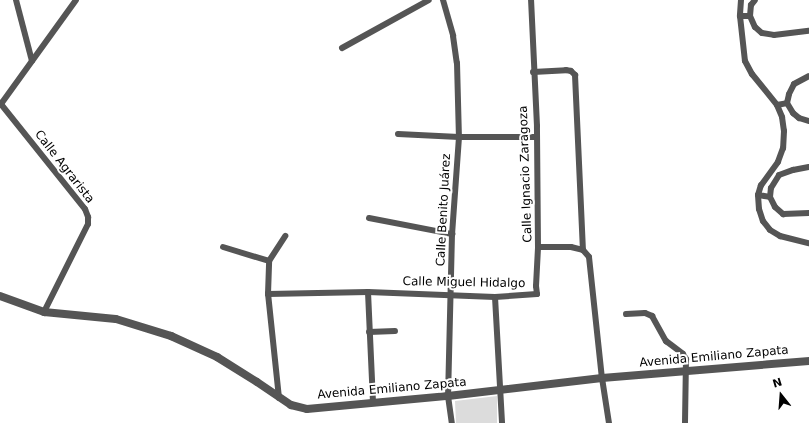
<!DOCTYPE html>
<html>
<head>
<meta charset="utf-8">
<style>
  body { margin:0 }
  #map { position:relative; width:809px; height:423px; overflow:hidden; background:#fff; font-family:"DejaVu Sans",sans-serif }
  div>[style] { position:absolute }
  .green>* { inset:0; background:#dcdcdc }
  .minor>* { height:6px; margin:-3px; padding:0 3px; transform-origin:3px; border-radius:3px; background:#555 }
  .tertiary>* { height:8px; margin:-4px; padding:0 4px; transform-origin:4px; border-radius:4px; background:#555 }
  span { translate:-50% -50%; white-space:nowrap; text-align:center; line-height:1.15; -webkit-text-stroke:4px #fff; paint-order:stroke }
  .street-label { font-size:12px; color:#000 }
  .north { position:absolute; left:761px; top:375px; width:40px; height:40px; -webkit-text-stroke:3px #fff; paint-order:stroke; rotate:343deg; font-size:11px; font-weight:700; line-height:16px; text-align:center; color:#000 }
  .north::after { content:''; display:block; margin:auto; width:14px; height:18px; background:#000; clip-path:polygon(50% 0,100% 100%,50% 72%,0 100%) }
</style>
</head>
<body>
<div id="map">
  <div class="green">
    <div style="clip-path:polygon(497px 396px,497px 423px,456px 423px,455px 401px)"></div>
  </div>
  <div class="minor">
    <div style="left:16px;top:0;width:63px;rotate:75.3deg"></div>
    <div style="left:443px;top:0;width:37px;rotate:74deg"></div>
    <div style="left:453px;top:36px;width:27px;rotate:82deg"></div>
    <div style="left:457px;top:63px;width:74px;rotate:88.5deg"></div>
    <div style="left:459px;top:137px;width:97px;rotate:94.1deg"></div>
    <div style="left:452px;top:234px;width:162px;rotate:91.4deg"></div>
    <div style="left:448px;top:396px;width:27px;rotate:82deg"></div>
    <div style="left:741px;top:0;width:16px;rotate:94deg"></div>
    <div style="left:740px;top:16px;width:45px;rotate:83.7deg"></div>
    <div style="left:745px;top:61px;width:15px;rotate:62deg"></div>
    <div style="left:752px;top:74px;width:40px;rotate:51deg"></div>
    <div style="left:777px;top:105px;width:13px;rotate:67deg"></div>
    <div style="left:782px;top:117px;width:14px;rotate:82deg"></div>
    <div style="left:784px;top:131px;width:17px;rotate:93deg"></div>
    <div style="left:783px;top:148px;width:15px;rotate:110deg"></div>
    <div style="left:778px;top:162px;width:29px;rotate:126deg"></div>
    <div style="left:761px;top:185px;width:10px;rotate:107deg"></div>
    <div style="left:758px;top:195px;width:14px;rotate:86deg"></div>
    <div style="left:759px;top:209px;width:13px;rotate:72deg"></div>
    <div style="left:763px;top:221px;width:11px;rotate:52deg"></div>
    <div style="left:770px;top:230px;width:12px;rotate:31deg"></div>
    <div style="left:780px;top:236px;width:30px;rotate:14deg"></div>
    <div style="left:740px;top:16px;width:10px"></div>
    <div style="left:750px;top:16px;width:12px;rotate:66deg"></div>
    <div style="left:755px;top:27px;width:9px;rotate:41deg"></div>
    <div style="left:762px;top:33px;width:12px;rotate:9deg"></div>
    <div style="left:774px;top:35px;width:35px;rotate:-7deg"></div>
    <div style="left:750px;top:16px;width:11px;rotate:-85deg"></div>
    <div style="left:751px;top:5px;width:6px;rotate:-51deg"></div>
    <div style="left:342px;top:48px;width:99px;rotate:-28.9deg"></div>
    <div style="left:533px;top:72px;width:33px;rotate:-3deg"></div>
    <div style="left:566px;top:70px;width:5px;rotate:11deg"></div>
    <div style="left:571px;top:71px;width:6px;rotate:45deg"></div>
    <div style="left:575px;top:75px;width:175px;rotate:87.4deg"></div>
    <div style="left:0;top:103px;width:136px;rotate:51.3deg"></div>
    <div style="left:85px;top:209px;width:9px;rotate:69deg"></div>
    <div style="left:88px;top:217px;width:7px;rotate:90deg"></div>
    <div style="left:88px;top:224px;width:98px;rotate:116.6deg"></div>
    <div style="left:787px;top:103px;width:9px;rotate:-77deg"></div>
    <div style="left:789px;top:94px;width:11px;rotate:-63deg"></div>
    <div style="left:794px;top:84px;width:17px;rotate:-28deg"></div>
    <div style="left:1px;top:104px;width:128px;rotate:-54.2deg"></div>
    <div style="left:777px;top:105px;width:10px;rotate:-11deg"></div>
    <div style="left:787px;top:103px;width:12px;rotate:59deg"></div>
    <div style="left:793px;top:113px;width:8px;rotate:40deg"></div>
    <div style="left:799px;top:118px;width:10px;rotate:17deg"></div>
    <div style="left:398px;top:134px;width:61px;rotate:2.8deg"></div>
    <div style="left:459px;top:137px;width:77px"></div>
    <div style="left:758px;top:195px;width:12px;rotate:9deg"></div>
    <div style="left:770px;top:197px;width:11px;rotate:63deg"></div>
    <div style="left:775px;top:207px;width:11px;rotate:41deg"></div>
    <div style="left:783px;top:214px;width:26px;rotate:-2deg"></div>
    <div style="left:770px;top:197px;width:9px;rotate:-84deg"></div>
    <div style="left:771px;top:188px;width:15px;rotate:-58deg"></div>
    <div style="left:779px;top:175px;width:15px;rotate:-20deg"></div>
    <div style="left:793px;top:170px;width:16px;rotate:-11deg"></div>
    <div style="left:369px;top:218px;width:85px;rotate:10.9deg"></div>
    <div style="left:223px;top:247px;width:48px;rotate:16.9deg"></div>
    <div style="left:538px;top:247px;width:33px"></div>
    <div style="left:571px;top:247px;width:12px;rotate:14deg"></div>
    <div style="left:583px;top:250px;width:9px;rotate:49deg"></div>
    <div style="left:589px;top:257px;width:122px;rotate:83.9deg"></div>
    <div style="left:602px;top:378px;width:46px;rotate:81.2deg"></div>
    <div style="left:368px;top:292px;width:110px;rotate:87.4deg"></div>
    <div style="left:268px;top:294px;width:100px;rotate:-1.1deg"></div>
    <div style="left:368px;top:292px;width:127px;rotate:2.3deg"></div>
    <div style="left:495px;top:297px;width:42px;rotate:-4.1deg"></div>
    <div style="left:537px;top:294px;width:8px;rotate:-97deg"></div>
    <div style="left:536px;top:286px;width:39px;rotate:-87deg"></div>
    <div style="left:538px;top:247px;width:121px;rotate:-90.5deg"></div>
    <div style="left:537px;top:126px;width:126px;rotate:-92.7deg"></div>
    <div style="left:495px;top:297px;width:126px;rotate:86.8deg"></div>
    <div style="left:626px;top:314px;width:19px;rotate:-3deg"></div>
    <div style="left:645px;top:313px;width:8px;rotate:23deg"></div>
    <div style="left:652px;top:316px;width:29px;rotate:61deg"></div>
    <div style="left:666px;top:341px;width:21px;rotate:37deg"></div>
    <div style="left:683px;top:354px;width:6px;rotate:59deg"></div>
    <div style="left:686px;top:359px;width:64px;rotate:90.9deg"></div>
    <div style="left:369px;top:332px;width:26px;rotate:-2deg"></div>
    <div style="left:279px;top:398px;width:105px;rotate:-96deg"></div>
    <div style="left:268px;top:294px;width:33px;rotate:-88deg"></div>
    <div style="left:269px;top:261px;width:30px;rotate:-57deg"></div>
  </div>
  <div class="tertiary">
    <div style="left:0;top:296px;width:47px;rotate:20deg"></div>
    <div style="left:44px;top:312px;width:72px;rotate:5.6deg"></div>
    <div style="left:116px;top:319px;width:58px;rotate:17.2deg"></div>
    <div style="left:171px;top:336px;width:51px;rotate:24.5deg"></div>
    <div style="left:217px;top:357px;width:47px;rotate:32deg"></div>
    <div style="left:257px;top:382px;width:41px;rotate:34.1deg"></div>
    <div style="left:291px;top:405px;width:16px;rotate:14deg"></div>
    <div style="left:307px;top:409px;width:142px;rotate:-5.3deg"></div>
    <div style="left:448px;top:396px;width:155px;rotate:-6.7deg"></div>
    <div style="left:602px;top:378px;width:208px;rotate:-4.7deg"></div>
  </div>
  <div class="street-label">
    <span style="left:64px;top:167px;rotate:52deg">Calle Agrarista</span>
    <span style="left:526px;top:174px;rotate:-92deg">Calle Ignacio Zaragoza</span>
    <span style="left:444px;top:210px;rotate:-87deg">Calle Benito Juárez</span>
    <span style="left:464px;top:283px;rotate:1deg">Calle Miguel Hidalgo</span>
    <span style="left:714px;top:357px;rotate:-5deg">Avenida Emiliano Zapata</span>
    <span style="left:392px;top:389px;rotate:-5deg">Avenida Emiliano Zapata</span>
  </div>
  <div class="north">N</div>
</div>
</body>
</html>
